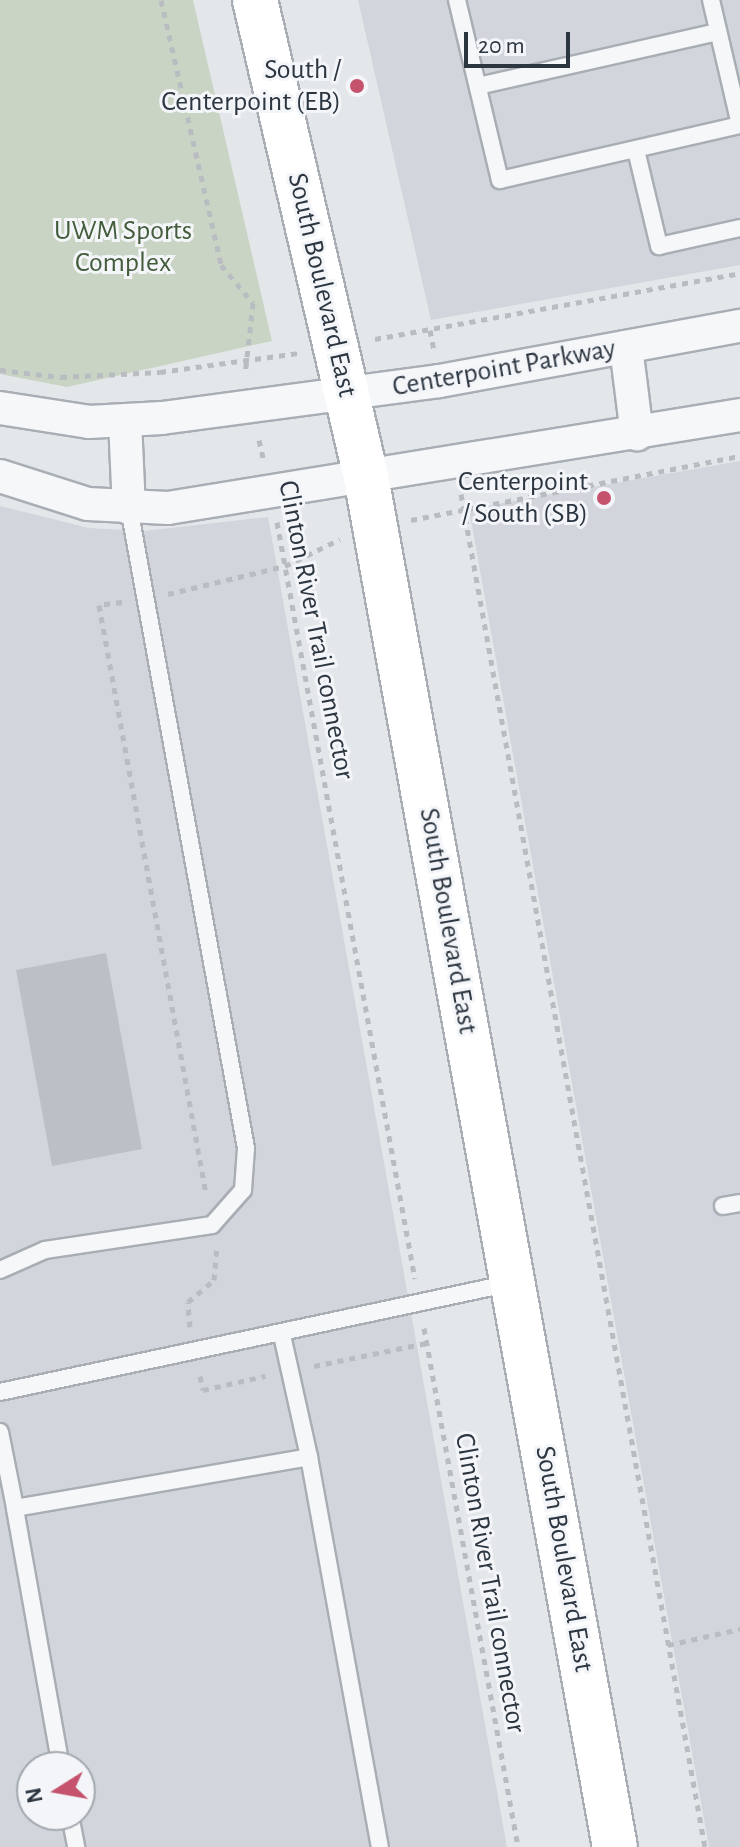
<!DOCTYPE html>
<html>
<head>
<meta charset="utf-8">
<style>
  body { margin:0 }
  #map { position:relative; width:740px; height:1847px; overflow:hidden; background:#e3e7ea; font-family:"Alegreya Sans",sans-serif }
  div>[style] { position:absolute }
  .built>* { inset:0; background:#d2d6dc }
  .green>* { inset:0; background:#cad4c5 }
  .building>* { inset:0; background:#bbc0c7 }
  .path>* { height:5px; margin-top:-2.5px; transform-origin:0; background:repeating-linear-gradient(90deg,#b9bdc2 0 6px,transparent 0 12px) }
  .roads { filter:drop-shadow(2px 0 #a8aeb4) drop-shadow(-2px 0 #a8aeb4) drop-shadow(0 2px #a8aeb4) drop-shadow(0 -2px #a8aeb4) }
  .lane>* { height:16px; margin:-8px; padding:0 8px; transform-origin:8px; border-radius:8px; background:#f6f7f9 }
  .street>* { height:32px; margin:-16px; padding:0 16px; transform-origin:16px; border-radius:16px; background:#f6f7f9 }
  .secondary>* { height:44px; margin:-22px; padding:0 22px; transform-origin:22px; border-radius:22px; background:#fff }
  .dots>* { width:22px; height:22px; translate:-50% -50%; box-sizing:border-box; border:4px solid #f3f5f8; border-radius:50% }
  span { translate:-50% -50%; white-space:nowrap; text-align:center; line-height:1.15; -webkit-text-stroke:6px #f3f5f8; paint-order:stroke }
  .poi-label { font-size:28px; color:#2c3641 }
  .right { translate:-100% -50%; text-align:right }
  .park-label { font-size:28px; color:#435c3b }
  .street-label { font-size:28px; color:#2c3641 }
  .north { position:absolute; left:16px; top:1751px; width:80px; height:80px; box-sizing:border-box; background:#f3f5f8; border:2px solid #a3a9af; border-radius:50%; rotate:259deg; font-size:22px; font-weight:700; line-height:32px; text-align:center; color:#2c3641 }
  .north::after { content:''; display:block; margin:auto; width:28px; height:36px; background:#c5536d; clip-path:polygon(50% 0,100% 100%,50% 72%,0 100%) }
  .scale { position:absolute; left:464px; top:32px; width:106px; height:36px; box-sizing:border-box; border:4px solid #2c3641; border-top:0; padding-left:10px; font-size:24px; line-height:28px; white-space:nowrap; color:#2c3641; -webkit-text-stroke:6px #f3f5f8; paint-order:stroke }
</style>
</head>
<body>
<div id="map">
  <div class="built">
    <div style="clip-path:polygon(358px 0,740px 0,740px 265px,431px 320px)"></div>
    <div style="clip-path:polygon(740px 461px,740px 1847px,709px 1847px,469px 509px)"></div>
    <div style="clip-path:polygon(evenodd,0 506px,89px 528px,144px 531px,268px 517px,507px 1847px,0 1847px,0 506px,32px 1767px,80px 1767px,80px 1815px,32px 1815px,32px 1767px)"></div>
  </div>
  <div class="green">
    <div style="clip-path:polygon(0 0,193px 0,272px 341px,67px 387px,0 374px)"></div>
  </div>
  <div class="building">
    <div style="clip-path:polygon(106px 953px,142px 1149px,52px 1166px,16px 970px)"></div>
  </div>
  <div class="path">
    <div style="left:161px;top:0;width:272px;rotate:77.2deg"></div>
    <div style="left:221px;top:265px;width:50px;rotate:49.9deg"></div>
    <div style="left:253px;top:303px;width:72px;rotate:96.3deg"></div>
    <div style="left:430px;top:330px;width:21px;rotate:79deg"></div>
    <div style="left:375px;top:339px;width:371px;rotate:-10.2deg"></div>
    <div style="left:0;top:370px;width:61px;rotate:6.5deg"></div>
    <div style="left:61px;top:377px;width:99px;rotate:-2.9deg"></div>
    <div style="left:160px;top:372px;width:139px;rotate:-7.8deg"></div>
    <div style="left:259px;top:440px;width:22px;rotate:77deg"></div>
    <div style="left:461px;top:494px;width:1375px;rotate:79.78deg"></div>
    <div style="left:411px;top:520px;width:335px;rotate:-11deg"></div>
    <div style="left:277px;top:522px;width:769px;rotate:79.67deg"></div>
    <div style="left:168px;top:594px;width:120px;rotate:-13.5deg"></div>
    <div style="left:285px;top:566px;width:61px;rotate:-26.1deg"></div>
    <div style="left:122px;top:602px;width:23px;rotate:173deg"></div>
    <div style="left:99px;top:605px;width:599px;rotate:79.7deg"></div>
    <div style="left:190px;top:1327px;width:25px;rotate:-95deg"></div>
    <div style="left:188px;top:1302px;width:34px;rotate:-40deg"></div>
    <div style="left:214px;top:1280px;width:33px;rotate:-85deg"></div>
    <div style="left:424px;top:1328px;width:527px;rotate:79.73deg"></div>
    <div style="left:314px;top:1366px;width:115px;rotate:-11.5deg"></div>
    <div style="left:200px;top:1376px;width:14px;rotate:78deg"></div>
    <div style="left:203px;top:1390px;width:64px;rotate:-12.7deg"></div>
    <div style="left:668px;top:1645px;width:74px;rotate:-12.5deg"></div>
  </div>
  <div class="roads">
    <div class="lane">
      <div style="left:457px;top:0;width:185px;rotate:76.6deg"></div>
      <div style="left:500px;top:180px;width:246px;rotate:-12.9deg"></div>
      <div style="left:711px;top:0;width:128px;rotate:76.9deg"></div>
      <div style="left:478px;top:86px;width:246px;rotate:-12.7deg"></div>
      <div style="left:636px;top:150px;width:99px;rotate:76.5deg"></div>
      <div style="left:659px;top:246px;width:83px;rotate:-12.5deg"></div>
      <div style="left:723px;top:1206px;width:17px;rotate:-10deg"></div>
      <div style="left:0;top:1270px;width:49px;rotate:-24deg"></div>
      <div style="left:45px;top:1250px;width:169px;rotate:-8.5deg"></div>
      <div style="left:212px;top:1225px;width:47px;rotate:-48.5deg"></div>
      <div style="left:243px;top:1190px;width:42px;rotate:-85.9deg"></div>
      <div style="left:246px;top:1148px;width:651px;rotate:-100.36deg"></div>
      <div style="left:282px;top:1335px;width:125px;rotate:77.5deg"></div>
      <div style="left:0;top:1392px;width:522px;rotate:-12.04deg"></div>
      <div style="left:0;top:1432px;width:77px;rotate:78.8deg"></div>
      <div style="left:61px;top:1767px;width:263px;rotate:-100.1deg"></div>
      <div style="left:15px;top:1508px;width:298px;rotate:-9.8deg"></div>
      <div style="left:309px;top:1457px;width:396px;rotate:79.7deg"></div>
      <div style="left:70px;top:1815px;width:33px;rotate:79deg"></div>
    </div>
    <div class="street">
      <div style="left:626px;top:347px;width:88px;rotate:82.8deg"></div>
      <div style="left:0;top:408px;width:90px;rotate:8.9deg"></div>
      <div style="left:89px;top:422px;width:73px;rotate:-3.1deg"></div>
      <div style="left:162px;top:418px;width:279px;rotate:-7.6deg"></div>
      <div style="left:439px;top:381px;width:306px;rotate:-10.4deg"></div>
      <div style="left:125px;top:421px;width:87px;rotate:87.4deg"></div>
      <div style="left:0;top:476px;width:92px;rotate:17.7deg"></div>
      <div style="left:88px;top:504px;width:80px;rotate:2.9deg"></div>
      <div style="left:168px;top:508px;width:580px;rotate:-9.23deg"></div>
    </div>
    <div class="secondary">
      <div style="left:255px;top:0;width:490px;rotate:76.9deg"></div>
      <div style="left:366px;top:477px;width:1392px;rotate:79.7deg"></div>
    </div>
  </div>
  <div class="dots">
    <div style="left:357px;top:86px;background:#c5536d"></div>
    <div style="left:604px;top:498px;background:#c5536d"></div>
  </div>
  <div class="poi-label">
    <span class="right" style="left:341px;top:86px">South /<br>Centerpoint (EB)</span>
    <span class="right" style="left:588px;top:498px">Centerpoint<br>/ South (SB)</span>
  </div>
  <div class="park-label">
    <span style="left:123px;top:247px">UWM Sports<br>Complex</span>
  </div>
  <div class="street-label">
    <span style="left:322px;top:285px;rotate:77deg">South Boulevard East</span>
    <span style="left:504px;top:368px;rotate:-10deg">Centerpoint Parkway</span>
    <span style="left:316px;top:630px;rotate:79deg">Clinton River Trail connector</span>
    <span style="left:448px;top:921px;rotate:80deg">South Boulevard East</span>
    <span style="left:564px;top:1559px;rotate:80deg">South Boulevard East</span>
    <span style="left:490px;top:1583px;rotate:80deg">Clinton River Trail connector</span>
  </div>
  <div class="north">N</div>
  <div class="scale">20 m</div>
</div>
</body>
</html>
